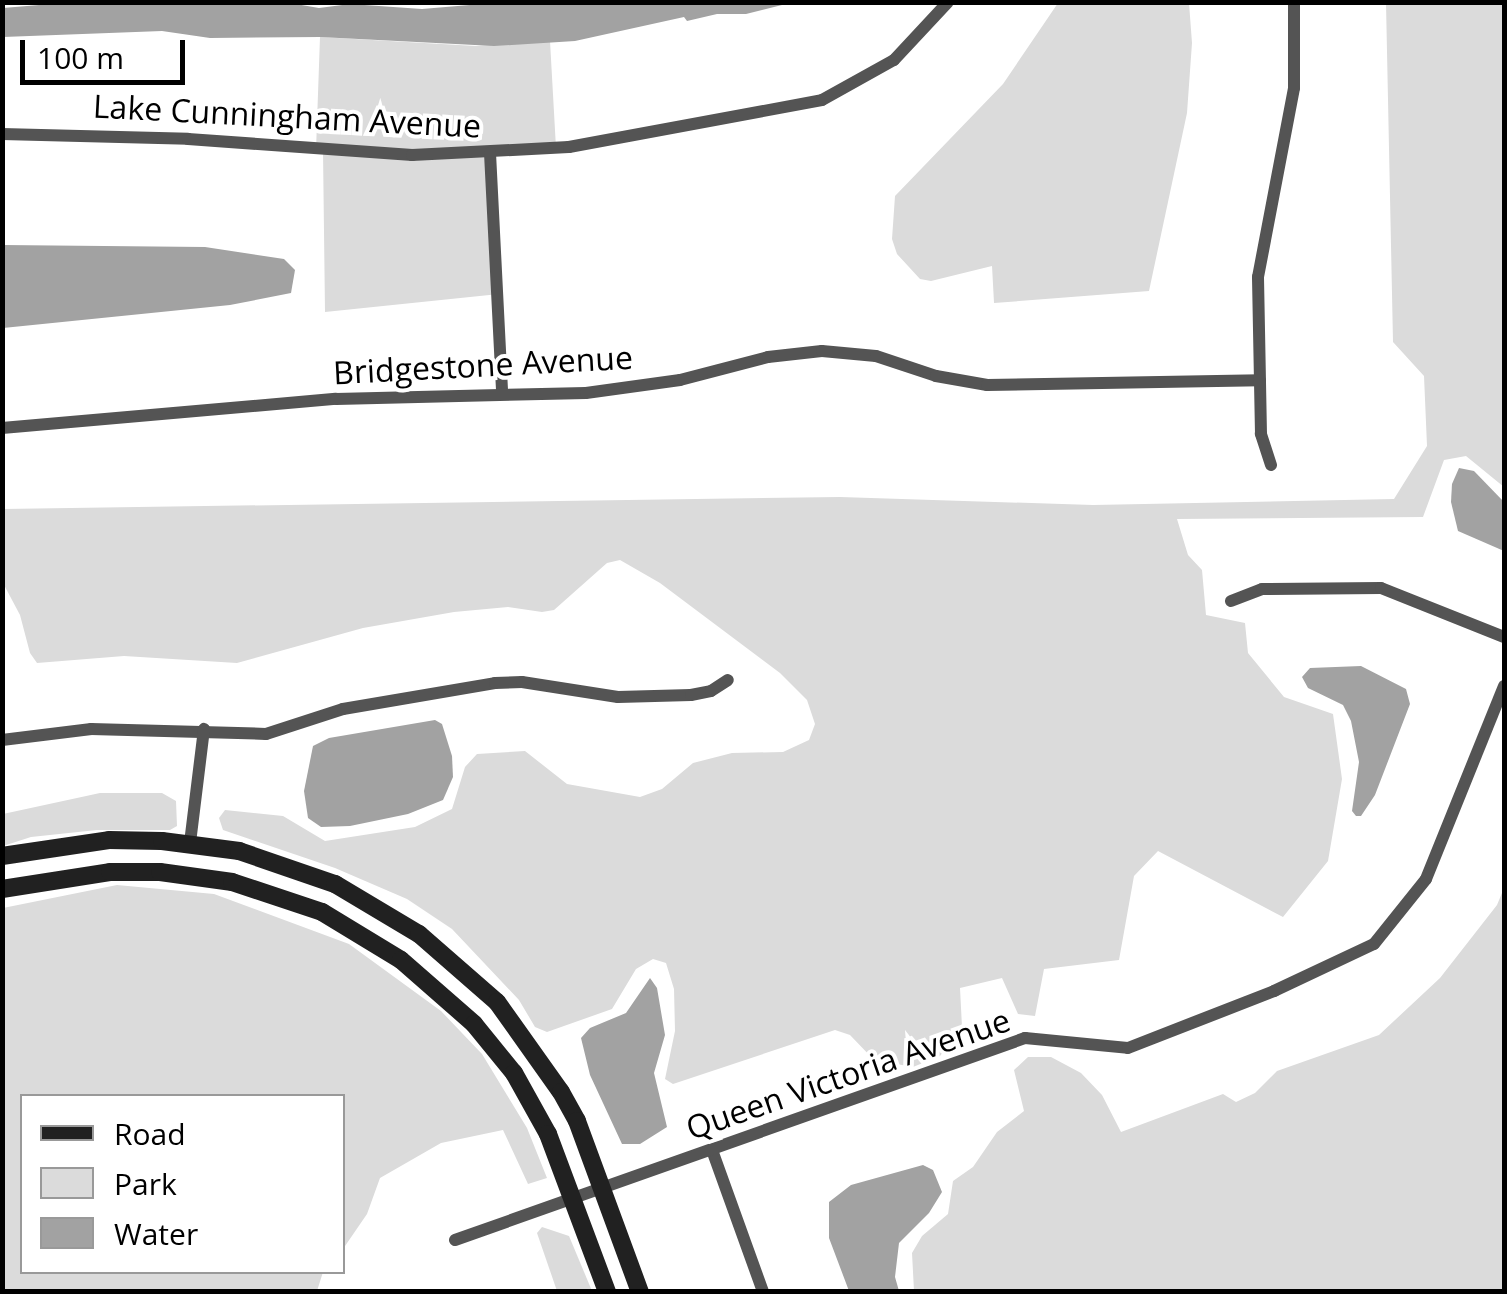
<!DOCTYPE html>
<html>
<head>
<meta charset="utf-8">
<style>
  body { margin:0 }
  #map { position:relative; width:1507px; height:1294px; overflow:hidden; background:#fff; font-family:"Open Sans",sans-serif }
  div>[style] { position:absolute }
  .green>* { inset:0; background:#dbdbdb }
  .water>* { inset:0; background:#a2a2a2 }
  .street>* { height:12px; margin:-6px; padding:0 6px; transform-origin:6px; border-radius:6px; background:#545454 }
  .secondary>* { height:18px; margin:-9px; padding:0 9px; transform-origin:9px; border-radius:9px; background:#212121 }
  span { translate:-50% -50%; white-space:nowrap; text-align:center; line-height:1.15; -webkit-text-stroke:8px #fff; paint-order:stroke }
  .street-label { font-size:32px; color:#000 }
  .frame { position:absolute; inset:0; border:5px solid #000; pointer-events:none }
  .legend { position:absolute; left:20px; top:1094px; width:325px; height:180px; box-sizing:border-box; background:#fff; border:2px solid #999; margin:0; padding:12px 18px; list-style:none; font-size:30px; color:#000 }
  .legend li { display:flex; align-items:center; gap:20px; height:50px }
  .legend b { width:50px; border:2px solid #999 }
  .scale { position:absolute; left:20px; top:40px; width:165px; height:45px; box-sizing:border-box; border:5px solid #000; border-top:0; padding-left:12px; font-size:30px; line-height:35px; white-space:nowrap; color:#000; -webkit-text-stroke:8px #fff; paint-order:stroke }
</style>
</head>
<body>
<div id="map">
  <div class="green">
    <div style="clip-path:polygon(1058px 3px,1189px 3px,1192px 43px,1187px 113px,1149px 291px,994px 303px,992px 266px,931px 281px,920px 279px,897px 254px,892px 239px,895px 196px,1003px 84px)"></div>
    <div style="clip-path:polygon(1386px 3px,1504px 3px,1504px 487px,1466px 456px,1444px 460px,1423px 517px,1177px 519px,1188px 555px,1202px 570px,1206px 615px,1245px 623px,1248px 653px,1284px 697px,1333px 714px,1342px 779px,1328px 861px,1283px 917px,1158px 851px,1134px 876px,1119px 960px,1044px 969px,1035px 1016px,1018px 1014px,1002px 978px,960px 988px,962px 1027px,940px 1056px,913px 1067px,874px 1060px,850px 1035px,835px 1030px,673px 1084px,665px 1079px,675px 1031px,674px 989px,666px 963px,653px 959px,636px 969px,612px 1009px,547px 1032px,535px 1027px,519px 1000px,452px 929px,407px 899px,335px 868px,223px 830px,219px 818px,225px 810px,283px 816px,325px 841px,415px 827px,452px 809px,465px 767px,477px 754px,525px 751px,567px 784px,640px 797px,662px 789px,693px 763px,732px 753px,783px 752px,809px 740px,815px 724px,807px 700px,780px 673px,660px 583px,620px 560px,607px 563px,554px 610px,542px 612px,508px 607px,454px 612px,363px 628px,237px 663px,124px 656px,37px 663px,30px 653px,20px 615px,3px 583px,3px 509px,840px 497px,1093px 505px,1394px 499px,1427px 446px,1424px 376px,1393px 342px)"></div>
    <div style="clip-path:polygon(320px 37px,476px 46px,550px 41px,556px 148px,491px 153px,499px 294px,325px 312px,323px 151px,316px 150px)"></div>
    <div style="clip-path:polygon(100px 793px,162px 793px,176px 801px,177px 826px,170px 830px,97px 830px,31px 837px,3px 846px,3px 814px)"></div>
    <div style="clip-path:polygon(117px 885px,214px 894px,349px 944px,441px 1011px,482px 1054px,527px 1128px,547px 1178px,528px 1184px,503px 1130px,441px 1143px,380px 1178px,367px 1214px,343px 1249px,342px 1096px,22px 1096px,22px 1272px,323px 1272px,317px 1291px,3px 1291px,3px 908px)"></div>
    <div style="clip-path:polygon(1504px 888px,1504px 1291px,914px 1291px,912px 1253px,922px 1236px,948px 1214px,953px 1181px,973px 1167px,997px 1132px,1024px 1111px,1014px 1070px,1028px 1057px,1051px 1057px,1081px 1073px,1102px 1095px,1121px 1132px,1223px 1094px,1236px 1102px,1255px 1093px,1277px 1071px,1379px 1035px,1440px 978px,1497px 905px)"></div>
    <div style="clip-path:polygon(542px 1227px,569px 1236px,592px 1291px,557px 1291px,537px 1233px)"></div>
  </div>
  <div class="water">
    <div style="clip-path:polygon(75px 2px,284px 2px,319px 8px,350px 4px,422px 9px,505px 2px,790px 3px,746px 14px,717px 14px,687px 21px,684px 17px,575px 41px,494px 46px,320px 37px,210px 38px,162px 31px,3px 37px,3px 8px)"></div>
    <div style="clip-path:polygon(3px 245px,205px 247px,284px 259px,295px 270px,291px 293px,230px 305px,3px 328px)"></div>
    <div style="clip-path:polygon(1459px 468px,1474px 471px,1504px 502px,1504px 551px,1458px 531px,1451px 502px,1452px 484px)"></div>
    <div style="clip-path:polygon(1361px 666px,1406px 689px,1410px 704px,1375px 795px,1361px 816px,1356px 816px,1352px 811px,1359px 762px,1351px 721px,1343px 705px,1308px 688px,1302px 677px,1310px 668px)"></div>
    <div style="clip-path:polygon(435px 720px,442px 724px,452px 756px,453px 777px,443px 800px,408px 814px,350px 826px,321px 827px,308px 818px,304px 791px,313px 746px,329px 738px)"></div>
    <div style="clip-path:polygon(650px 978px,657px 988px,665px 1035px,654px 1073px,667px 1127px,640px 1144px,622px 1144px,590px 1075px,581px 1038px,590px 1028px,626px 1013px)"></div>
    <div style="clip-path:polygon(923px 1165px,933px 1170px,942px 1192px,929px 1213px,899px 1243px,895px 1277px,899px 1291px,849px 1291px,829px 1238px,829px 1202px,851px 1185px)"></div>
  </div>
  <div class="street">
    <div style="left:2px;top:134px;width:186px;rotate:1.5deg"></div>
    <div style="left:188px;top:139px;width:225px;rotate:4.1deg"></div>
    <div style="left:412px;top:155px;width:157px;rotate:-2.9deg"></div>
    <div style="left:569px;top:147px;width:257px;rotate:-10.5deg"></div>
    <div style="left:822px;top:100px;width:82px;rotate:-29.1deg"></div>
    <div style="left:894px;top:60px;width:79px;rotate:-47deg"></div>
    <div style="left:490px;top:153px;width:241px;rotate:87.1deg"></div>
    <div style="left:2px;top:428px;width:335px;rotate:-5deg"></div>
    <div style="left:336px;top:399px;width:250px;rotate:-1.4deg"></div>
    <div style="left:586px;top:393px;width:95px;rotate:-7.9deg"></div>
    <div style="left:680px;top:380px;width:91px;rotate:-14.6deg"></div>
    <div style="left:768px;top:357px;width:54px;rotate:-6.3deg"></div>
    <div style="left:822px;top:351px;width:54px;rotate:5.3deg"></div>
    <div style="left:876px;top:356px;width:63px;rotate:18.4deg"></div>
    <div style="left:936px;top:376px;width:52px;rotate:10deg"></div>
    <div style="left:987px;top:385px;width:273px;rotate:-1deg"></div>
    <div style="left:1271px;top:465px;width:33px;rotate:-108deg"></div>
    <div style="left:1261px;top:434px;width:157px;rotate:-91.1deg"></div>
    <div style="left:1258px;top:277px;width:192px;rotate:-79.2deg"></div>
    <div style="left:1294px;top:88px;width:86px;rotate:-90deg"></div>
    <div style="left:1231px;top:601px;width:33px;rotate:-21deg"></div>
    <div style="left:1262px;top:589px;width:119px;rotate:-0.5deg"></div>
    <div style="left:1381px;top:588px;width:132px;rotate:21.7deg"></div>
    <div style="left:2px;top:740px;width:90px;rotate:-7deg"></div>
    <div style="left:91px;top:729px;width:175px;rotate:1.6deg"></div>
    <div style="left:266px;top:734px;width:81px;rotate:-18deg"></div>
    <div style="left:343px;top:709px;width:154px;rotate:-9.7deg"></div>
    <div style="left:495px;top:683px;width:27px;rotate:-2deg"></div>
    <div style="left:522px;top:682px;width:97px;rotate:8.9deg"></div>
    <div style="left:618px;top:697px;width:73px;rotate:-1.6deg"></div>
    <div style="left:691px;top:695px;width:20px;rotate:-11deg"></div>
    <div style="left:711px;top:691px;width:20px;rotate:-33deg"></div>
    <div style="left:190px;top:843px;width:115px;rotate:-83deg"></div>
    <div style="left:712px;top:1150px;width:151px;rotate:70.2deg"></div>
    <div style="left:455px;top:1240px;width:605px;rotate:-19.51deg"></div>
    <div style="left:1025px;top:1038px;width:103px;rotate:5.5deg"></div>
    <div style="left:1128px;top:1048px;width:157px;rotate:-21.3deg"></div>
    <div style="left:1274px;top:991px;width:110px;rotate:-25.2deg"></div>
    <div style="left:1374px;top:944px;width:83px;rotate:-51.3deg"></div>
    <div style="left:1426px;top:879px;width:208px;rotate:-68deg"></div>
  </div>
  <div class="secondary">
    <div style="left:2px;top:856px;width:108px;rotate:-8.5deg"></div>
    <div style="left:109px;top:840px;width:53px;rotate:1.1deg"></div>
    <div style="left:162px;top:841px;width:78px;rotate:7.4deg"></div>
    <div style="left:239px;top:851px;width:102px;rotate:19deg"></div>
    <div style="left:335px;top:884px;width:98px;rotate:30.8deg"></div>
    <div style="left:419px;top:934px;width:103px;rotate:41.1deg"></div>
    <div style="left:497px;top:1002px;width:110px;rotate:54.6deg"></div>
    <div style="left:561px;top:1092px;width:33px;rotate:61deg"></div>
    <div style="left:577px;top:1121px;width:182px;rotate:69.8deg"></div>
    <div style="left:2px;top:889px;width:109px;rotate:-8.9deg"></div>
    <div style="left:110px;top:872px;width:50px"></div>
    <div style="left:160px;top:872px;width:73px;rotate:7.9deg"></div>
    <div style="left:232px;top:882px;width:95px;rotate:18.4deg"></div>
    <div style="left:322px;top:912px;width:92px;rotate:31.3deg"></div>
    <div style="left:401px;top:960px;width:97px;rotate:41.2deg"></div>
    <div style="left:474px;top:1024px;width:63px;rotate:50.8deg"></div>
    <div style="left:514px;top:1073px;width:70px;rotate:60.9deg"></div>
    <div style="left:548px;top:1134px;width:169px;rotate:69.5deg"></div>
  </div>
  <div class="street-label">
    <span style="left:287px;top:116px;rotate:3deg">Lake Cunningham Avenue</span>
    <span style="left:483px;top:365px;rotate:-3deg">Bridgestone Avenue</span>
    <span style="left:848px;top:1074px;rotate:-19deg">Queen Victoria Avenue</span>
  </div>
  <div class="frame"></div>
  <ul class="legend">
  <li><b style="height:12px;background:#212121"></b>Road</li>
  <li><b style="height:28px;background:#dbdbdb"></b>Park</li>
  <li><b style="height:28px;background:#a2a2a2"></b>Water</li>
  </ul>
  <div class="scale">100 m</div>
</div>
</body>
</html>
